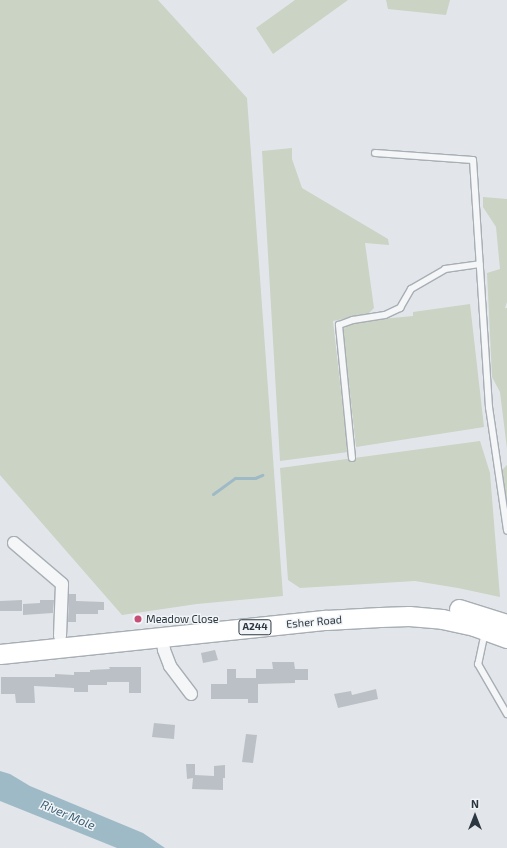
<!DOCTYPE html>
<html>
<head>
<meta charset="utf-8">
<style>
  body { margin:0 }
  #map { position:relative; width:507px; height:848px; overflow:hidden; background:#e2e6ea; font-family:"Exo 2",sans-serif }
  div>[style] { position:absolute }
  .green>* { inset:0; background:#cad3c4 }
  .water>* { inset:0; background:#9fbac7 }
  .stream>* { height:3px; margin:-1.5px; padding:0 1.5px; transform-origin:1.5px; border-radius:1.5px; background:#9fbac7 }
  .building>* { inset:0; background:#bac0c6 }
  .roads { filter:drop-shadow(1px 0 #a7aeb4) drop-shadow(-1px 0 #a7aeb4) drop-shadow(0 1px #a7aeb4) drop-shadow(0 -1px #a7aeb4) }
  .service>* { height:6px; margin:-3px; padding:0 3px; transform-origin:3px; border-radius:3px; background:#f5f6f8 }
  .minor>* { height:12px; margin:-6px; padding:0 6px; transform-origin:6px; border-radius:6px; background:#f5f6f8 }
  .primary>* { height:19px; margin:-9.5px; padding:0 9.5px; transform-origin:9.5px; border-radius:9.5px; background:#fff }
  .dots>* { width:11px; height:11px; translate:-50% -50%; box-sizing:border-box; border:2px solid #f2f5f7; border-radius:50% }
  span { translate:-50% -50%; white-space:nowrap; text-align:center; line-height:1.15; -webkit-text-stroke:3px #f2f5f7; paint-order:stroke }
  .shield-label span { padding:1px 3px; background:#f2f5f7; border:1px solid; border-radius:3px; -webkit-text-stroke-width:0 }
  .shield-label { font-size:10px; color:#2b3741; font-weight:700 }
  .poi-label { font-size:11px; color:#2b3741 }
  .left { translate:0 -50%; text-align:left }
  .street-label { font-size:11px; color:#2b3741 }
  .water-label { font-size:12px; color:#385c72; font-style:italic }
  .north { position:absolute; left:455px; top:796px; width:40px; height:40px; -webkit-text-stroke:3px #f2f5f7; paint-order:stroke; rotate:0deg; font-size:11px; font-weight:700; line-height:16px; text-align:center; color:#2b3741 }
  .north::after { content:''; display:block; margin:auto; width:14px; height:18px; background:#2b3741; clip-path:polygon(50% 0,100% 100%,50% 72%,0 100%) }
</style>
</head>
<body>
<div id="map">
  <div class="green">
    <div style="clip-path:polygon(0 0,158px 0,247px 98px,283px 596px,197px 604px,122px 615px,0 475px)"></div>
    <div style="clip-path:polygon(295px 0,348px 0,273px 54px,256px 28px)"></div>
    <div style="clip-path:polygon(386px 0,450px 0,446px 15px,388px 9px)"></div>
    <div style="clip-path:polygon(292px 148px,292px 159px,302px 188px,388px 239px,389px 245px,365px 243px,374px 308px,368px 314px,333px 321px,348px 452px,280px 461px,262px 151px)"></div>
    <div style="clip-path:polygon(483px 197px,507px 199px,507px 302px,505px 308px,507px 308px,507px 449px,500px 392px,492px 377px,487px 273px,500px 269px,496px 227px,483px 207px)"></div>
    <div style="clip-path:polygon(470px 304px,484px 427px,356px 447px,343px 330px,350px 322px,413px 316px,413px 312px)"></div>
    <div style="clip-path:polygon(480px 441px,490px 473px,500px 597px,458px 588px,415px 581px,300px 588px,288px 580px,280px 468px)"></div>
    <div style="clip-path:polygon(507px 465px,507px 505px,501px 471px)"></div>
  </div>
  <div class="water">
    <div style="clip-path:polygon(0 771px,10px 774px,30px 786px,143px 833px,165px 848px,117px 848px,0 801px)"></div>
  </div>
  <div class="stream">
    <div style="left:213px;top:494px;width:27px;rotate:-36deg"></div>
    <div style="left:235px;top:478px;width:20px"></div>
    <div style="left:255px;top:478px;width:8px;rotate:-23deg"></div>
  </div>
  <div class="building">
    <div style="clip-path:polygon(69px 594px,76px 594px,76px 601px,104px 602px,104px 610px,98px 610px,98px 614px,76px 614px,76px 622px,68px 622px)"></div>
    <div style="clip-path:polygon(22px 600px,22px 611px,0 611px,0 601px)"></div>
    <div style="clip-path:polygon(40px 600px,54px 600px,53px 613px,23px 615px,23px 604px,40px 603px)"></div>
    <div style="clip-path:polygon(215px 650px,218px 660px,203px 663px,201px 653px)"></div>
    <div style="clip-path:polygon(272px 662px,294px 662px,295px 669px,308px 669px,308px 680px,295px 680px,295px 683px,258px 684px,258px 703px,248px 703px,248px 699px,211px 699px,211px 684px,227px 684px,227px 669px,236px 669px,236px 678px,256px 678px,256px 669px,273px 669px)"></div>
    <div style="clip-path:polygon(109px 667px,141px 667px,141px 693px,129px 693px,129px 682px,107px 682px,107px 685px,88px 685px,88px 692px,74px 692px,74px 688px,34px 686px,35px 703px,16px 703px,15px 694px,1px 694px,1px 677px,55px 677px,55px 674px,74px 675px,74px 672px,90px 672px,90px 670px,110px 669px)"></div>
    <div style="clip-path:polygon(376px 689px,378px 699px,338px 708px,334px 694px,351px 691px,352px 695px)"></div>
    <div style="clip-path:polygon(154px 723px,175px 725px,174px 739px,152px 737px)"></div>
    <div style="clip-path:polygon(246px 734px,257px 735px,253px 763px,242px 762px)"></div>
    <div style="clip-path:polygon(186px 764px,195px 764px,195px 775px,214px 776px,214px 766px,225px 765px,225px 778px,223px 778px,223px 790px,192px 789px,193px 778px,187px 779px)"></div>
  </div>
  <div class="roads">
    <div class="service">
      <div style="left:375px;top:153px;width:98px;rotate:4.1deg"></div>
      <div style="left:473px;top:160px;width:248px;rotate:86.3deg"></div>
      <div style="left:489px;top:407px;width:125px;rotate:81.7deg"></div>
      <div style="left:352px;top:458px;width:134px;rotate:-95.6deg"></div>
      <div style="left:339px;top:325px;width:15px;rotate:-20deg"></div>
      <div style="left:353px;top:320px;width:32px;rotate:-9deg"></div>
      <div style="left:385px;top:315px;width:17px;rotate:-25deg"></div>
      <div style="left:400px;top:308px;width:22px;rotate:-60deg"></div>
      <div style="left:411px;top:289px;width:39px;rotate:-30deg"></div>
      <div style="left:445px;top:269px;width:35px;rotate:-8deg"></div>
      <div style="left:485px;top:632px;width:33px;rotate:102deg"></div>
      <div style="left:478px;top:664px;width:58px;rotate:59.9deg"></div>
    </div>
    <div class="minor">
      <div style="left:14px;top:543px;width:63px;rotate:40.5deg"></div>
      <div style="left:62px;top:584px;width:52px;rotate:92.2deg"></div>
      <div style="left:162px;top:637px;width:13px;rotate:81deg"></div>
      <div style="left:164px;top:650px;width:17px;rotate:69deg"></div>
      <div style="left:170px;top:666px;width:35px;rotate:53deg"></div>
    </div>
    <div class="primary">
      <div style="left:459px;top:609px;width:50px;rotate:17.4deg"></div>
      <div style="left:0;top:654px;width:328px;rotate:-6deg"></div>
      <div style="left:326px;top:620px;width:54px;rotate:-3.2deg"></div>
      <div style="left:380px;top:617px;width:29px;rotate:-2deg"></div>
      <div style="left:409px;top:616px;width:33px;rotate:5deg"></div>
      <div style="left:442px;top:619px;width:33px;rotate:12deg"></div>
      <div style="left:474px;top:626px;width:35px;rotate:20deg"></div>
    </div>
  </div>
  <div class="dots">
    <div style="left:138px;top:619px;background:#c64f76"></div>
  </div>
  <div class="shield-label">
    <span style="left:255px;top:627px">A244</span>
  </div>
  <div class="poi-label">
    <span class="left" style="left:146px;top:619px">Meadow Close</span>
  </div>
  <div class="street-label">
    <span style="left:314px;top:622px;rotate:-5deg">Esher Road</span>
  </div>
  <div class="water-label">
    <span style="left:68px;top:815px;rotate:23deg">River Mole</span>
  </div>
  <div class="north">N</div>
</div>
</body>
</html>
